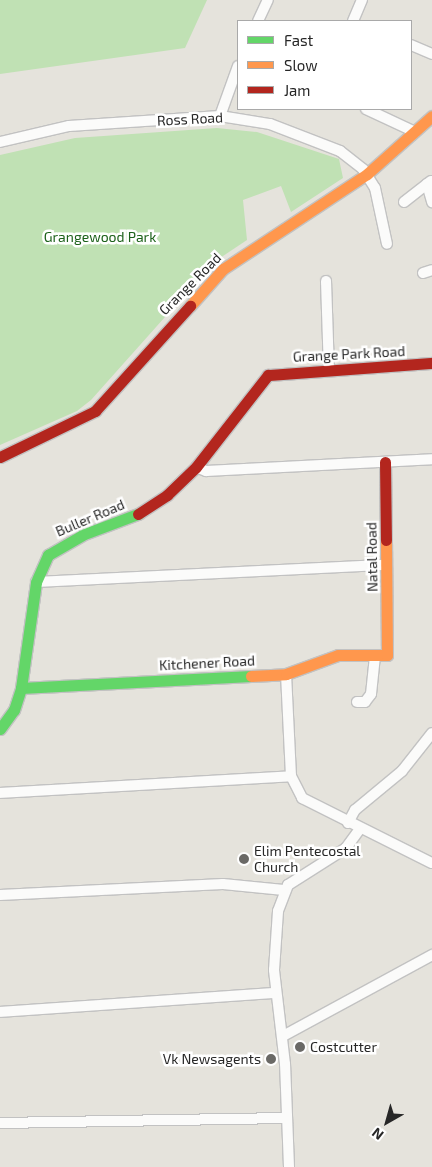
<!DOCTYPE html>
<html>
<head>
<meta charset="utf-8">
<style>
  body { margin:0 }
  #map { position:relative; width:432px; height:1167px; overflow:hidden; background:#e5e3dc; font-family:"Exo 2",sans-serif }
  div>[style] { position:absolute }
  .green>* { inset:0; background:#c0e1b4 }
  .roads { filter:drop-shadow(1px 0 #c2c2c2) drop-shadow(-1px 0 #c2c2c2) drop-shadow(0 1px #c2c2c2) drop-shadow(0 -1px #c2c2c2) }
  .street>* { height:10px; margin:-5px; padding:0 5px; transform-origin:5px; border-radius:5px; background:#fbfbfa }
  .fast>* { height:11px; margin:-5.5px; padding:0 5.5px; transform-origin:5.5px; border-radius:5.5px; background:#63d668 }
  .slow>* { height:11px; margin:-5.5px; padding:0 5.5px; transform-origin:5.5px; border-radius:5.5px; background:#ff974d }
  .jam>* { height:11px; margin:-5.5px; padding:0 5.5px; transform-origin:5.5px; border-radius:5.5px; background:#b3261e }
  .dots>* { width:14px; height:14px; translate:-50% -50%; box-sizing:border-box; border:2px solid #fff; border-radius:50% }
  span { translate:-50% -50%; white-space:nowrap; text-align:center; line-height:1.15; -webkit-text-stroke:5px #fff; paint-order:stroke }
  .street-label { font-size:14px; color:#272727 }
  .park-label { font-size:14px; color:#1c611a }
  .poi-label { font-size:14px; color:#272727 }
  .left { translate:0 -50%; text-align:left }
  .right { translate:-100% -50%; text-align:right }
  .legend { position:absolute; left:237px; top:20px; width:175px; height:90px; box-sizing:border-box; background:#fff; border:1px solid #a9a9a9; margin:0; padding:6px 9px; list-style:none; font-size:15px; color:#272727 }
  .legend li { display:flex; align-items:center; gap:10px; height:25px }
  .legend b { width:25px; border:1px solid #a9a9a9 }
  .north { position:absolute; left:362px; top:1097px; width:50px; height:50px; -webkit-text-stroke:4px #fff; paint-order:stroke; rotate:218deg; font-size:14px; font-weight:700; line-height:20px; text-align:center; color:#272727 }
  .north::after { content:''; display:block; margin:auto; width:18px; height:22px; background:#272727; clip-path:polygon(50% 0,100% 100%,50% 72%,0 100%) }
</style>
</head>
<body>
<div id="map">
  <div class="green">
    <div style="clip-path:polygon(0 0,207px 0,185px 48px,0 74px)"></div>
    <div style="clip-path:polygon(217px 128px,257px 132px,339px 159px,343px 178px,291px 212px,281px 186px,243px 200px,247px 240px,214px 262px,91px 400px,77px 411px,0 445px,0 155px,75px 138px)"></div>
  </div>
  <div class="roads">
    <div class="street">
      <div style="left:258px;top:21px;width:23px;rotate:-65deg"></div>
      <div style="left:353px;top:21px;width:23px;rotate:-67deg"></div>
      <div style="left:411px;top:45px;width:23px;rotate:23deg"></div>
      <div style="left:366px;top:109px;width:54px;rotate:25.1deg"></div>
      <div style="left:220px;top:116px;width:53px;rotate:-70.2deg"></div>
      <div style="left:0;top:142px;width:71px;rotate:-13.1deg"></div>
      <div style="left:69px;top:126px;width:151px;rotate:-3.8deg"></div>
      <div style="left:220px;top:116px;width:51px;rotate:9.1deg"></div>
      <div style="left:270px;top:124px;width:75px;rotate:21.1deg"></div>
      <div style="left:340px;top:151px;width:29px;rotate:38deg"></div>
      <div style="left:363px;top:169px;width:22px;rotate:58deg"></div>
      <div style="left:375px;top:188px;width:57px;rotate:77.9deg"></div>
      <div style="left:431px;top:181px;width:5px;rotate:143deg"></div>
      <div style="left:427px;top:184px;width:19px;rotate:74deg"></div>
      <div style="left:404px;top:202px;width:29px;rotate:-38deg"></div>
      <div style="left:423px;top:273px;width:9px;rotate:-18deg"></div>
      <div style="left:326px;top:281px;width:90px;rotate:88.1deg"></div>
      <div style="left:196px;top:467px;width:11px;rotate:22deg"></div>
      <div style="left:206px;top:471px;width:226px;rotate:-3deg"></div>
      <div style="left:36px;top:582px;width:351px;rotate:-2.8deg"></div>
      <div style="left:286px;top:674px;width:102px;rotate:87.2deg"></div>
      <div style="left:291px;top:776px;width:25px;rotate:63deg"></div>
      <div style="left:302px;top:798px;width:145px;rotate:26.6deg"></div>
      <div style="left:357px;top:702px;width:8px"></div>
      <div style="left:365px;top:702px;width:10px;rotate:-53deg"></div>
      <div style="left:371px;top:694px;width:39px;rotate:-84deg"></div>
      <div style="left:0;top:793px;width:291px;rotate:-3.3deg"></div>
      <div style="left:348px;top:823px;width:15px;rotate:-62deg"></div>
      <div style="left:355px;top:810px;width:61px;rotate:-39.7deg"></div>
      <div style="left:402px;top:771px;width:48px;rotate:-51.7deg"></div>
      <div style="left:0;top:895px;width:223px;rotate:-2.8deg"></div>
      <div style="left:223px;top:884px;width:61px;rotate:5.6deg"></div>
      <div style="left:0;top:1012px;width:276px;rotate:-4deg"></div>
      <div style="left:283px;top:1036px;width:170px;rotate:-28.5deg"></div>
      <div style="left:0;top:1123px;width:287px;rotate:-1deg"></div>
      <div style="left:289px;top:1167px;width:103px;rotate:-92.2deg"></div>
      <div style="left:285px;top:1064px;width:95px;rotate:-96.7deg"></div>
      <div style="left:274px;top:970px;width:59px;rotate:-86.1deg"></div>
      <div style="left:278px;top:911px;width:28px;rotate:-69deg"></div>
      <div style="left:288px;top:885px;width:69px;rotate:-32.5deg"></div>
      <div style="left:346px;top:848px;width:24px;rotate:-54deg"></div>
    </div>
    <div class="fast">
      <div style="left:21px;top:688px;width:230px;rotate:-3deg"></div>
      <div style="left:0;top:729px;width:24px;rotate:-54deg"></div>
      <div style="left:14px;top:710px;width:23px;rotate:-72deg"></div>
      <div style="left:21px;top:688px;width:107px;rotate:-81.9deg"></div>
      <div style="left:36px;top:582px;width:30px;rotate:-66deg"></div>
      <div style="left:48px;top:555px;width:39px;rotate:-30deg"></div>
      <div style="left:82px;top:535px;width:60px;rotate:-20.6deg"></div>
    </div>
    <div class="slow">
      <div style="left:190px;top:306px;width:50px;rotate:-48.3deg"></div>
      <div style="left:223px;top:269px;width:173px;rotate:-33.4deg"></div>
      <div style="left:367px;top:174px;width:87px;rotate:-41.7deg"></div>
      <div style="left:251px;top:676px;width:35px;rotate:-3deg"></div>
      <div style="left:286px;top:674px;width:55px;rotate:-20.1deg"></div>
      <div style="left:338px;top:655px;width:49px"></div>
      <div style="left:387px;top:655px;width:115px;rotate:-90.5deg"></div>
    </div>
    <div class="jam">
      <div style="left:0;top:457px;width:106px;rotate:-25.8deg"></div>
      <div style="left:95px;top:411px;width:142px;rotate:-47.9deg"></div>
      <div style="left:385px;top:462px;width:78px;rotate:89.3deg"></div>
      <div style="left:138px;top:514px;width:35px;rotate:-33deg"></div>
      <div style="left:167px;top:495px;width:40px;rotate:-44deg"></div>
      <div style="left:196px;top:467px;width:117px;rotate:-52deg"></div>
      <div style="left:268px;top:375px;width:164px;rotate:-4.2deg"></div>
    </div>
  </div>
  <div class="dots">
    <div style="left:244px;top:859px;background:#6a6966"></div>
    <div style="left:300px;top:1047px;background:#6a6966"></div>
    <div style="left:271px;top:1059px;background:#6a6966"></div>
  </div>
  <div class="street-label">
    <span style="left:190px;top:119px;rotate:-3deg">Ross Road</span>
    <span style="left:190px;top:284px;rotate:-45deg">Grange Road</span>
    <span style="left:349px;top:354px;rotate:-3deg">Grange Park Road</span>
    <span style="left:90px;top:518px;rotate:-23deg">Buller Road</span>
    <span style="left:372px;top:557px;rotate:-91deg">Natal Road</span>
    <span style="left:207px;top:663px;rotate:-3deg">Kitchener Road</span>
  </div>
  <div class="park-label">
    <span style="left:100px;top:237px">Grangewood Park</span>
  </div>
  <div class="poi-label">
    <span class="left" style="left:254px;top:859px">Elim Pentecostal<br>Church</span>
    <span class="left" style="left:310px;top:1047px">Costcutter</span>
    <span class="right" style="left:261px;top:1059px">Vk Newsagents</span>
  </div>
  <ul class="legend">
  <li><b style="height:6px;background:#63d668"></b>Fast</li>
  <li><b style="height:6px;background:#ff974d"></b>Slow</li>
  <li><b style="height:6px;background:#b3261e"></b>Jam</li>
  </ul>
  <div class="north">N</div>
</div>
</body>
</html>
